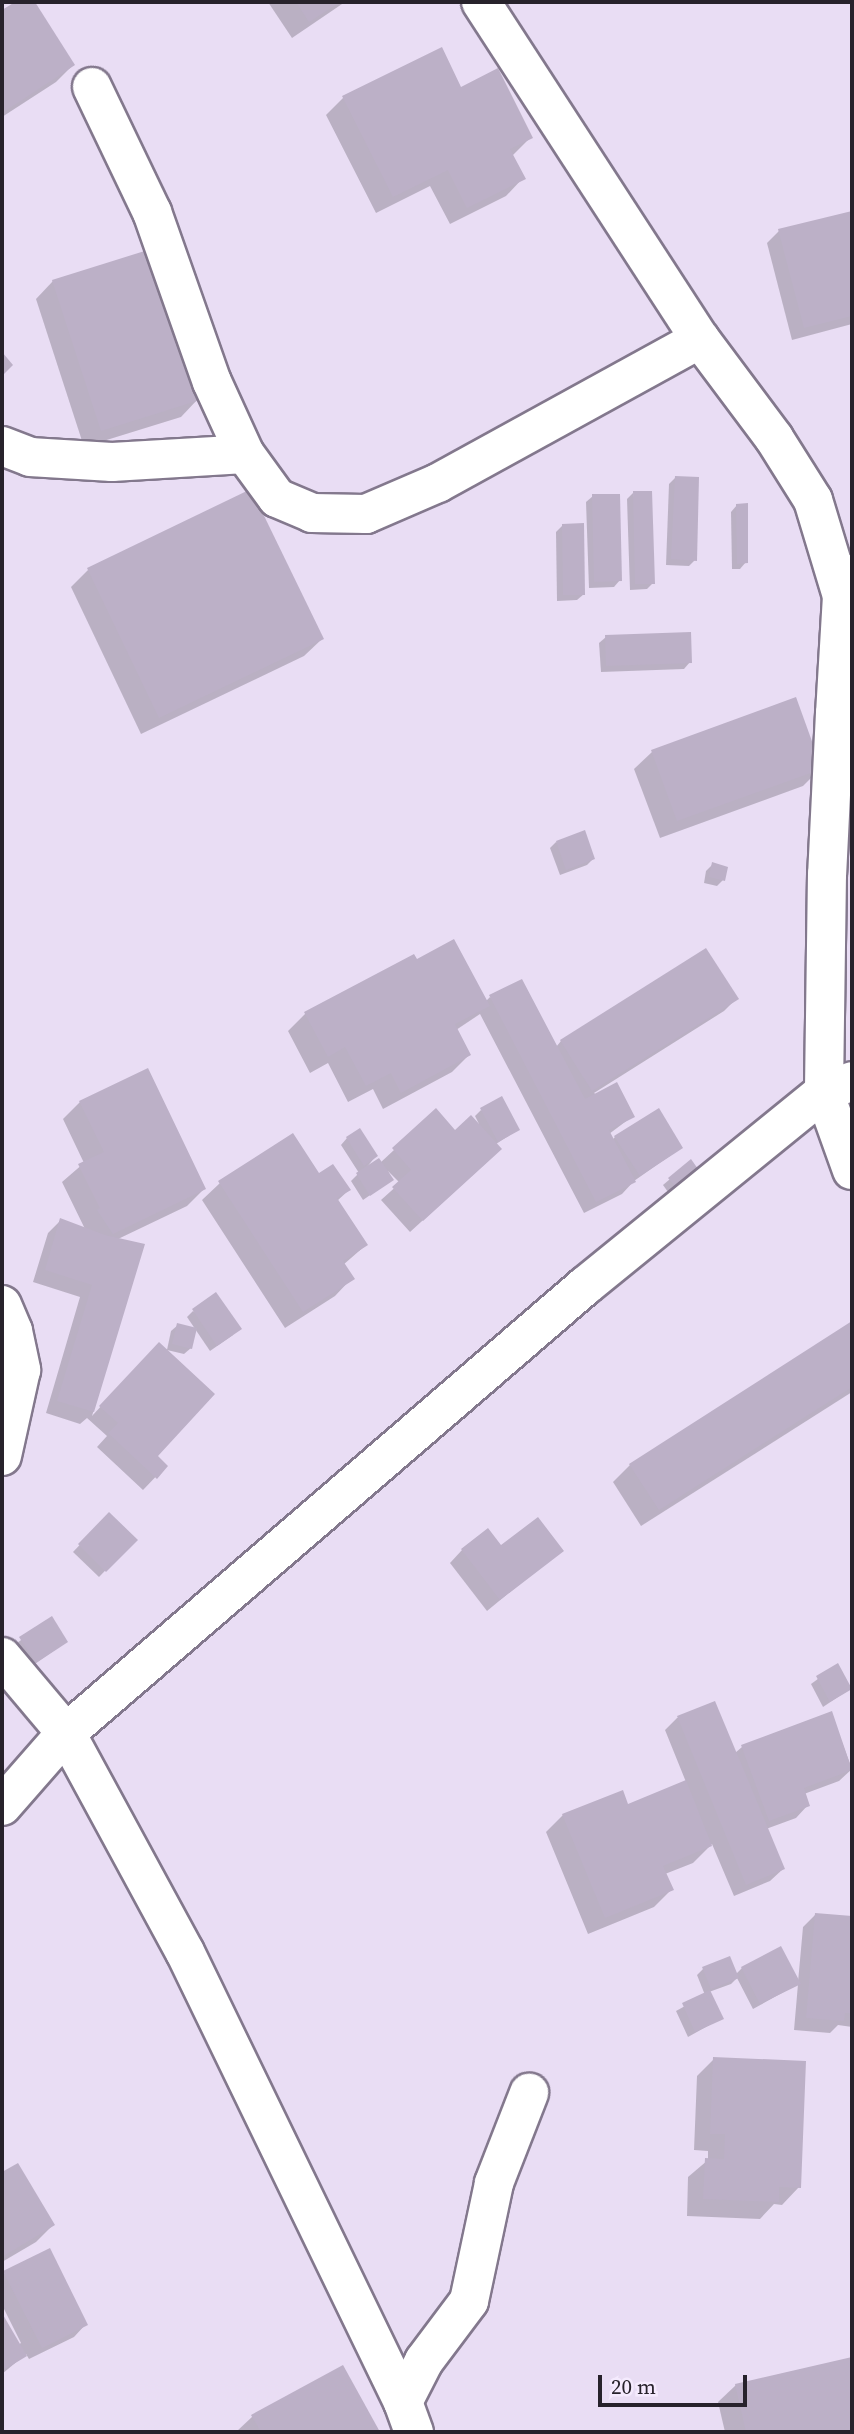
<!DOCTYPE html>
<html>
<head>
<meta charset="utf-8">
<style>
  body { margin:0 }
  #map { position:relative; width:854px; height:2434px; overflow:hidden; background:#e9ddf4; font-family:"Source Serif 4",serif }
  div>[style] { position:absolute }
  .shadow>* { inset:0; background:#0003 }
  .building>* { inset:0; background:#bcb0c7 }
  .roads { filter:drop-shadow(2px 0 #83788d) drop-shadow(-2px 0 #83788d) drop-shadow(0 2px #83788d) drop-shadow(0 -2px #83788d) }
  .minor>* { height:38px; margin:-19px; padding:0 19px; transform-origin:19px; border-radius:19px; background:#fff }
  .tertiary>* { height:38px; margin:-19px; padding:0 19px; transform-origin:19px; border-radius:19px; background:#fff }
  span { translate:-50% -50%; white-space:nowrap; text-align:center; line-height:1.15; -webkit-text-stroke:7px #f5ebfe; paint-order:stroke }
  .frame { position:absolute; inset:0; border:4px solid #27222b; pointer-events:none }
  .scale { position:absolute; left:598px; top:2375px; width:149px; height:32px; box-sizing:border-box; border:4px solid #27222b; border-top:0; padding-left:9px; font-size:21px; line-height:24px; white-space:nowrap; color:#27222b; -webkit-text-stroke:5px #f5ebfe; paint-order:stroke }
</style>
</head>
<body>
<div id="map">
  <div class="shadow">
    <div style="clip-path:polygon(18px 2px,33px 2px,73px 65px,56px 82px,2px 117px,2px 12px)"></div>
    <div style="clip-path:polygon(268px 2px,345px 2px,292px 38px)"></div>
    <div style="clip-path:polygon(461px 89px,531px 137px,512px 156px,523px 178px,506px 196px,450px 224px,430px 186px,376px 213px,326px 115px,343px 98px)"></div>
    <div style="clip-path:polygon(852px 212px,852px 324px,792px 340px,767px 243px,779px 231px)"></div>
    <div style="clip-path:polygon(53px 281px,198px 399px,181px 417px,84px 447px,36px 299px)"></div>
    <div style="clip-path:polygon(675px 478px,695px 560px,689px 566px,666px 565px,669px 484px)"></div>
    <div style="clip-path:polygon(633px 493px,653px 583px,647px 589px,630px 590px,627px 499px)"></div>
    <div style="clip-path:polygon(593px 496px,620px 580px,614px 587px,589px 588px,586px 502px)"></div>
    <div style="clip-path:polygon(737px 505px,746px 562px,740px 569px,732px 569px,731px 512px)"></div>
    <div style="clip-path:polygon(563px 525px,584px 594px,577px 600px,557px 601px,556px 532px)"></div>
    <div style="clip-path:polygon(88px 570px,322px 639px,304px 656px,141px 734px,71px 587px)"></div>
    <div style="clip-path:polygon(606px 637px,690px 662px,684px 669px,601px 672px,599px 643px)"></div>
    <div style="clip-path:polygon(652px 752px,820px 769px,803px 786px,660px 838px,634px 769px)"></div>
    <div style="clip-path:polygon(556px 842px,593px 859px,587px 865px,560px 875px,550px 848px)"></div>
    <div style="clip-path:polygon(713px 864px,723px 880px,717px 886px,704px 883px,706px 871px)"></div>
    <div style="clip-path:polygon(416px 961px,485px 1002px,490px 997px,556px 1047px,561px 1041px,736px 999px,724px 1011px,594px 1093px,633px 1116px,609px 1134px,612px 1140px,615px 1137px,681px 1148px,634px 1181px,622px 1194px,584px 1213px,480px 1014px,456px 1030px,469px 1055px,452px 1072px,383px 1109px,373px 1089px,348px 1102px,328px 1063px,310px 1073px,288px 1031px,305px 1014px)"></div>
    <div style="clip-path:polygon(80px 1102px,204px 1189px,187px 1206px,118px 1239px,142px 1245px,92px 1416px,147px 1356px,156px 1456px,166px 1466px,143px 1490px,97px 1447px,107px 1436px,87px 1418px,80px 1424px,46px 1413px,80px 1297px,33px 1282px,48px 1233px,61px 1220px,85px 1229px,62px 1182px,84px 1163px,63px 1119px)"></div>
    <div style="clip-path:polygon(481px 1110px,518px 1130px,496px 1144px,488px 1161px,410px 1232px,381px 1200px,400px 1183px,388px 1171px,392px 1180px,363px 1200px,351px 1181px,359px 1173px,341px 1145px,347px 1138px,376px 1156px,366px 1168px,380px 1163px,436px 1111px,455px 1132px,479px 1124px,475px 1116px)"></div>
    <div style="clip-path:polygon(690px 1162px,689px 1175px,668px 1192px,663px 1185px)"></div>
    <div style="clip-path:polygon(319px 1175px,349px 1190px,337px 1201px,366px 1245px,343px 1265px,352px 1278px,335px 1296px,285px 1328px,202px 1200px,220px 1183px)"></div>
    <div style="clip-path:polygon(193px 1311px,233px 1335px,210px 1351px,187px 1317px)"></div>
    <div style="clip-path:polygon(852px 1323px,852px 1392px,641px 1526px,613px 1482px,630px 1465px)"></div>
    <div style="clip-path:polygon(178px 1325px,191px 1348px,184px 1354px,167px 1350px,171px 1331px)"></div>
    <div style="clip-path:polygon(109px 1514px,135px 1540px,99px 1577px,73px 1552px)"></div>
    <div style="clip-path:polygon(462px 1550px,561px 1550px,487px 1611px,450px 1563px)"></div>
    <div style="clip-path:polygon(51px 1619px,66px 1642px,29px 1668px,14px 1645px)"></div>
    <div style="clip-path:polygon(837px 1665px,850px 1689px,823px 1707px,811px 1684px)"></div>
    <div style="clip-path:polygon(714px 1703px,735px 1753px,742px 1747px,831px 1713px,852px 1769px,839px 1781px,804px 1794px,808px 1805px,796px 1818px,766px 1829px,783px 1869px,770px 1881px,734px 1896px,712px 1844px,693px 1863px,665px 1874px,671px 1890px,654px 1907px,588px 1934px,546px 1832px,563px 1815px,628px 1806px,686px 1782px,665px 1730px,677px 1718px)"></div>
    <div style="clip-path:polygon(815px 1915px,852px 1946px,852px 2027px,838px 2025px,830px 2033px,794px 2030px,798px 1984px,753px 2009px,737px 1978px,731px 1984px,709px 1992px,722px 2018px,688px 2037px,676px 2011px,705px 1995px,697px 1975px,703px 1969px,736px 1974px,742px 1968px,798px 1982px,803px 1927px)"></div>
    <div style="clip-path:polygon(714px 2059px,799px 2187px,782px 2205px,774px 2204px,760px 2219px,687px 2216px,688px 2177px,708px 2160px,708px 2151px,694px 2150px,697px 2076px)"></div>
    <div style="clip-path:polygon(17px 2165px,53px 2225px,36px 2242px,2px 2262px,2px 2174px)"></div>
    <div style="clip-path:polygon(4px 2273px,86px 2324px,74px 2337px,29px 2359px,26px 2354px,2px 2374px,2px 2317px,18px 2345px,21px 2343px,2px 2305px)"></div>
    <div style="clip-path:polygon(852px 2359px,852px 2432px,725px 2432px,718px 2402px,736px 2385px)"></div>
    <div style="clip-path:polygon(342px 2367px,378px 2432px,236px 2432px,253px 2416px)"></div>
  </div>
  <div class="building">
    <div style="clip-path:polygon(15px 2px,35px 2px,75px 65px,2px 113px,2px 10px)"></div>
    <div style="clip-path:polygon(296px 2px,340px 2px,309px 22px)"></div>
    <div style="clip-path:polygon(442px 47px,461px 87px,498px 68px,533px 138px,510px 149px,526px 179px,467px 208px,448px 170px,393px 197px,342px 96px)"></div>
    <div style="clip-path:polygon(852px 211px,852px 316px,804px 328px,778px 229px)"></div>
    <div style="clip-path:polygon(151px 249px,200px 400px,101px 431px,52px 280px)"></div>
    <div style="clip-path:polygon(2px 352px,13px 365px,2px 376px)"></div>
    <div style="clip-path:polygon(675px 476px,699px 477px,697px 561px,671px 559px)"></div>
    <div style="clip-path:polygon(251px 489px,324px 639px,159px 718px,87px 568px)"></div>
    <div style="clip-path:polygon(633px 491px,652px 491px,655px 584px,635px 584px)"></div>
    <div style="clip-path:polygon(592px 494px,620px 494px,622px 581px,594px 582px)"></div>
    <div style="clip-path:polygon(748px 503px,748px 563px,737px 564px,736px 504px)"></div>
    <div style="clip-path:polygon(584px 523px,585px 595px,563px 595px,562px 524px)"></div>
    <div style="clip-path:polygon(691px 632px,692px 663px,606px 666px,605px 635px)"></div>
    <div style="clip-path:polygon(796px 697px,822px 769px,677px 821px,651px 750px)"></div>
    <div style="clip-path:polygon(585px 830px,595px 859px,566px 870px,556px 841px)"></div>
    <div style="clip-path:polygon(712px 862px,728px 867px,725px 881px,709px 877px)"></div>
    <div style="clip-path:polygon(454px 939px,490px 1006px,455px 1024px,471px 1055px,401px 1093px,391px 1073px,366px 1086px,345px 1047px,328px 1057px,304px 1012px,414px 954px,417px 959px)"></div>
    <div style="clip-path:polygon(706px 948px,739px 999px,592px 1091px,560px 1040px)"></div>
    <div style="clip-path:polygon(522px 979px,585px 1099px,617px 1082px,635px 1117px,609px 1130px,636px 1182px,596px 1202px,489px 995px)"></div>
    <div style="clip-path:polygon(148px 1068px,206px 1189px,113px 1234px,97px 1210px,100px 1208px,78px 1164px,104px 1152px,79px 1101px)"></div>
    <div style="clip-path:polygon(502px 1096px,520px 1130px,498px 1142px,480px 1108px)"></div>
    <div style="clip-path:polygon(436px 1108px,455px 1130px,471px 1115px,502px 1149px,423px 1221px,392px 1187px,411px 1170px,392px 1148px)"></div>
    <div style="clip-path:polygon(659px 1108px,683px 1148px,640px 1176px,614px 1136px)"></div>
    <div style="clip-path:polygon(360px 1128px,378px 1156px,364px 1166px,346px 1137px)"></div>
    <div style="clip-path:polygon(293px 1133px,319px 1173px,333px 1164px,351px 1190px,337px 1198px,368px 1245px,343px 1261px,355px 1279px,303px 1312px,218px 1181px)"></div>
    <div style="clip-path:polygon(379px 1158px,394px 1180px,370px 1196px,356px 1173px)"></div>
    <div style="clip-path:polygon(691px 1159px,698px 1169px,676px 1187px,668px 1178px)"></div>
    <div style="clip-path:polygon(60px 1218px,105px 1235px,145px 1244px,94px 1412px,57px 1401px,92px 1285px,45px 1270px)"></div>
    <div style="clip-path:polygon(216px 1292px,242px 1329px,217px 1346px,192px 1309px)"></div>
    <div style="clip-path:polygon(852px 1321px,852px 1387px,659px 1510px,629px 1464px)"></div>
    <div style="clip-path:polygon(177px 1323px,197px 1328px,192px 1349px,172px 1344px)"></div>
    <div style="clip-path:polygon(159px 1342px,215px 1394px,158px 1456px,168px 1466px,157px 1479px,108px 1433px,118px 1423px,99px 1406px)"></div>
    <div style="clip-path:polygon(109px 1512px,138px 1540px,106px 1572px,78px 1544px)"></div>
    <div style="clip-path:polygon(538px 1517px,564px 1551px,500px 1600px,461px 1549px,488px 1528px,501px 1545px)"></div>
    <div style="clip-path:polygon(52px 1616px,68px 1642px,36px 1663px,19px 1637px)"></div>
    <div style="clip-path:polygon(838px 1663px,852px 1689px,830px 1702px,816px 1676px)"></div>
    <div style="clip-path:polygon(715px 1701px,785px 1869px,746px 1885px,677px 1716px)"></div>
    <div style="clip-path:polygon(832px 1711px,852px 1770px,804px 1788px,810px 1806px,769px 1821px,741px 1745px)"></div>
    <div style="clip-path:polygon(686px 1780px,712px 1846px,663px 1866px,674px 1890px,605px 1918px,562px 1814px,623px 1790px,628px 1804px)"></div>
    <div style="clip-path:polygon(815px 1913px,852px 1916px,852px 2013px,845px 2013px,844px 2021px,806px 2018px)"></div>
    <div style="clip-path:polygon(781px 1946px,801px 1984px,760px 2004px,741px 1967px)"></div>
    <div style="clip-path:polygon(730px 1956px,739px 1978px,711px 1989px,702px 1967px)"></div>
    <div style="clip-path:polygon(710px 1990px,724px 2019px,695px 2032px,682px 2003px)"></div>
    <div style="clip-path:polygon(713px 2057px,806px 2061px,801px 2188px,779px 2187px,779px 2202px,703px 2199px,705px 2158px,724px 2159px,725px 2134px,710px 2134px)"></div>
    <div style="clip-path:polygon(18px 2163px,55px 2225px,2px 2257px,2px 2172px)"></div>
    <div style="clip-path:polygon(50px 2248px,88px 2325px,42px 2348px,3px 2271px)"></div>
    <div style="clip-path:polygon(2px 2313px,27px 2356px,2px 2371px)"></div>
    <div style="clip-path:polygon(852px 2357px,852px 2432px,746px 2432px,735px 2384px)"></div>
    <div style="clip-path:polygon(343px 2365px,380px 2432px,261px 2432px,251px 2415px)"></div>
  </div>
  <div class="roads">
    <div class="minor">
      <div style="left:481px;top:2px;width:402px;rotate:57deg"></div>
      <div style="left:700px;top:339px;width:124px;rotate:53.2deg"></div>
      <div style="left:774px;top:438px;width:73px;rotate:57.8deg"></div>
      <div style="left:813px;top:500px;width:100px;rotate:73.2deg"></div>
      <div style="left:92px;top:87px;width:139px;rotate:64.4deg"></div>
      <div style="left:152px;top:212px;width:180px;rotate:70.6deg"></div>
      <div style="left:212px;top:382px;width:79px;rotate:65.4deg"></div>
      <div style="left:245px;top:454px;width:54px;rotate:54deg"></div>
      <div style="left:277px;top:498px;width:38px;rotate:23deg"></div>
      <div style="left:312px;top:513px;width:54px;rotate:1.1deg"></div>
      <div style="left:366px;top:514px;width:78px;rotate:-23.3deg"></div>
      <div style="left:438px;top:483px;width:299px;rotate:-28.8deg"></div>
      <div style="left:2px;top:446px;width:30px;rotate:21deg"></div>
      <div style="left:30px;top:457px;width:82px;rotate:3.5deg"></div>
      <div style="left:112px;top:462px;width:133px;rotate:-3.4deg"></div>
      <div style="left:852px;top:574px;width:24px;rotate:114deg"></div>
      <div style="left:842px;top:596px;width:117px;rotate:93.4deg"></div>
      <div style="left:835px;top:713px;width:161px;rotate:92.8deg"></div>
      <div style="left:827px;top:874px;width:218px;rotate:90.8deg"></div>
      <div style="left:824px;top:1092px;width:83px;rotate:70.3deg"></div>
      <div style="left:2px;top:1305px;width:28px;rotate:67deg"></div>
      <div style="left:13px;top:1331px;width:40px;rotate:78deg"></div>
      <div style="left:21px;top:1370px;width:88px;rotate:102.5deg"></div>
      <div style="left:2px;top:1657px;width:99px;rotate:49.9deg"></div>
      <div style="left:66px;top:1733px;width:249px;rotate:61.5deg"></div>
      <div style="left:185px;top:1952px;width:500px;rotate:64.15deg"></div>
      <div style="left:403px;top:2402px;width:32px;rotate:70deg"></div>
      <div style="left:403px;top:2402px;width:46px;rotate:-62.9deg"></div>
      <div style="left:424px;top:2361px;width:75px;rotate:-53.1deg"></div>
      <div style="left:469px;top:2301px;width:121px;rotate:-78deg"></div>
      <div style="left:494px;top:2183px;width:97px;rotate:-68.7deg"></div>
    </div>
    <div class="tertiary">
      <div style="left:2px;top:1806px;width:97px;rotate:-48.8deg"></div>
      <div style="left:66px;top:1733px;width:685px;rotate:-40.74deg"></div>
      <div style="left:585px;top:1286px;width:308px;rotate:-39.1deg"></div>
      <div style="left:824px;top:1092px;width:30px;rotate:-21deg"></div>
    </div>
  </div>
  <div class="frame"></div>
  <div class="scale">20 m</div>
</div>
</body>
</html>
